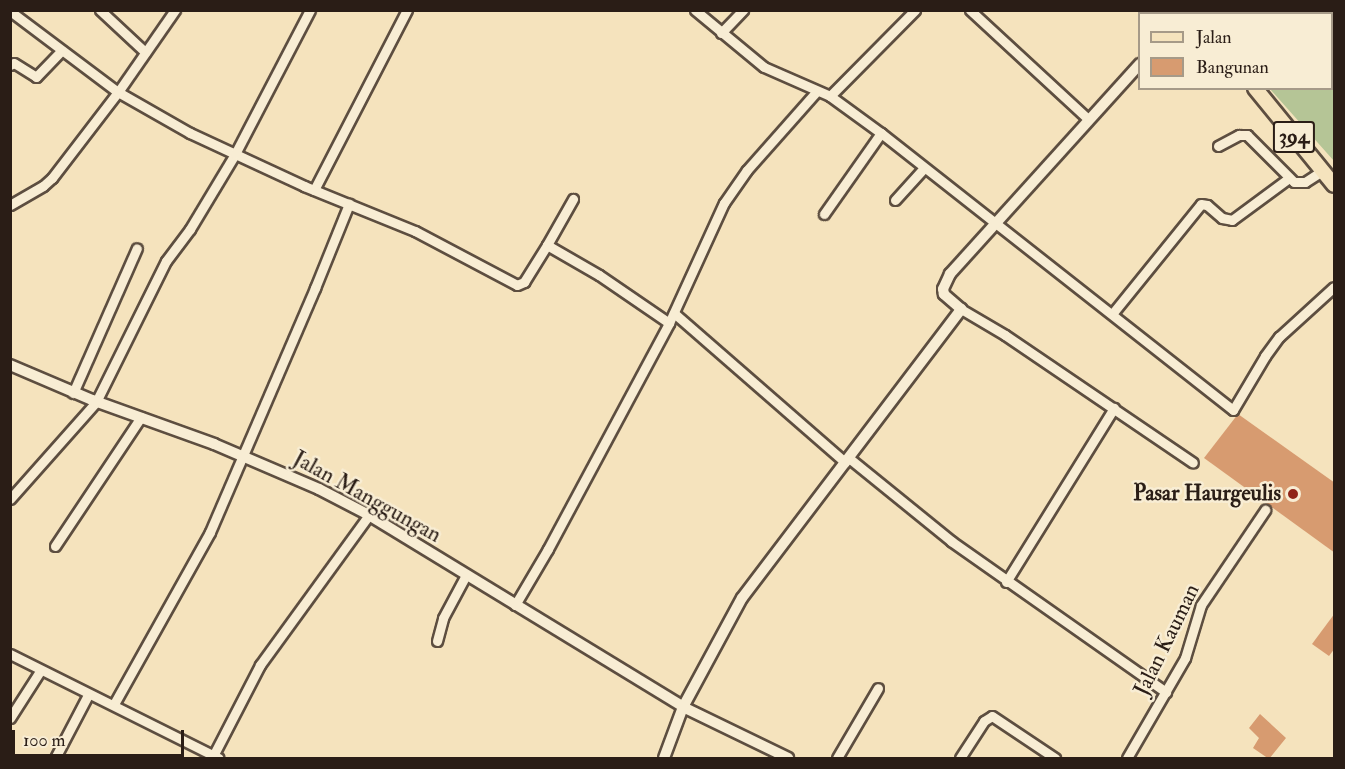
<!DOCTYPE html>
<html>
<head>
<meta charset="utf-8">
<style>
  body { margin:0 }
  #map { position:relative; width:1345px; height:769px; overflow:hidden; background:#f5e3bd; font-family:"IM FELL Double Pica",serif }
  div>[style] { position:absolute }
  .green>* { inset:0; background:#b5c596 }
  .building>* { inset:0; background:#d79b70 }
  .roads { filter:drop-shadow(2px 0 #5d4e40) drop-shadow(-2px 0 #5d4e40) drop-shadow(0 2px #5d4e40) drop-shadow(0 -2px #5d4e40) }
  .minor>* { height:9px; margin:-4.5px; padding:0 4.5px; transform-origin:4.5px; border-radius:4.5px; background:#f8edd4 }
  .tertiary>* { height:10px; margin:-5px; padding:0 5px; transform-origin:5px; border-radius:5px; background:#f8edd4 }
  .primary>* { height:14px; margin:-7px; padding:0 7px; transform-origin:7px; border-radius:7px; background:#f5e3bd }
  .dots>* { width:16px; height:16px; translate:-50% -50%; box-sizing:border-box; border:3px solid #f8edd4; border-radius:50% }
  span { translate:-50% -50%; white-space:nowrap; text-align:center; line-height:1.15; -webkit-text-stroke:5px #f8edd4; paint-order:stroke }
  .shield-label span { padding:2px 4px; background:#f8edd4; border:2px solid; border-radius:4px; -webkit-text-stroke-width:0 }
  .shield-label { font-size:21px; color:#2a1d16; font-weight:700 }
  .poi-label { font-size:22px; color:#2a1d16; font-weight:700 }
  .right { translate:-100% -50%; text-align:right }
  .street-label { font-size:22px; color:#2a1d16 }
  .frame { position:absolute; inset:0; border:12px solid #2a1d16; pointer-events:none }
  .legend { position:absolute; left:1138px; top:12px; width:195px; height:78px; box-sizing:border-box; background:#f8edd4; border:2px solid #a69a88; margin:0; padding:8px 10px; list-style:none; font-size:18px; color:#2a1d16 }
  .legend li { display:flex; align-items:center; gap:12px; height:30px }
  .legend b { width:30px; border:2px solid #a69a88 }
  .scale { position:absolute; left:12px; top:730px; width:172px; height:27px; box-sizing:border-box; border:3px solid #2a1d16; border-top:0; padding-left:8px; font-size:18px; line-height:21px; white-space:nowrap; color:#2a1d16; -webkit-text-stroke:4px #f8edd4; paint-order:stroke }
</style>
</head>
<body>
<div id="map">
  <div class="green">
    <div style="clip-path:polygon(1201px 11px,1334px 11px,1334px 161px,1270px 89px,1332px 88px,1332px 14px,1203px 14px)"></div>
  </div>
  <div class="building">
    <div style="clip-path:polygon(1238px 414px,1335px 483px,1335px 553px,1204px 458px)"></div>
    <div style="clip-path:polygon(1335px 613px,1335px 648px,1329px 656px,1312px 644px)"></div>
    <div style="clip-path:polygon(1260px 714px,1286px 738px,1269px 759px,1253px 748px,1259px 738px,1249px 728px)"></div>
  </div>
  <div class="roads">
    <div class="minor">
      <div style="left:100px;top:10px;width:62px;rotate:43deg"></div>
      <div style="left:695px;top:10px;width:89px;rotate:39.6deg"></div>
      <div style="left:764px;top:67px;width:72px;rotate:23.7deg"></div>
      <div style="left:830px;top:96px;width:63px;rotate:36deg"></div>
      <div style="left:881px;top:133px;width:448px;rotate:38.2deg"></div>
      <div style="left:1233px;top:410px;width:63px;rotate:-59.3deg"></div>
      <div style="left:1265px;top:356px;width:24px;rotate:-54deg"></div>
      <div style="left:1279px;top:337px;width:74px;rotate:-42.3deg"></div>
      <div style="left:970px;top:10px;width:161px;rotate:42.7deg"></div>
      <div style="left:10px;top:11px;width:135px;rotate:36.9deg"></div>
      <div style="left:118px;top:92px;width:83px;rotate:29.7deg"></div>
      <div style="left:190px;top:133px;width:126px;rotate:24.9deg"></div>
      <div style="left:304px;top:186px;width:120px;rotate:22.1deg"></div>
      <div style="left:415px;top:231px;width:115px;rotate:27.9deg"></div>
      <div style="left:517px;top:285px;width:8px;rotate:-23deg"></div>
      <div style="left:524px;top:282px;width:44px;rotate:-58.1deg"></div>
      <div style="left:547px;top:245px;width:60px;rotate:30deg"></div>
      <div style="left:599px;top:275px;width:85px;rotate:34.4deg"></div>
      <div style="left:721px;top:33px;width:32px;rotate:-46deg"></div>
      <div style="left:10px;top:65px;width:4px;rotate:-27deg"></div>
      <div style="left:14px;top:63px;width:26px;rotate:32deg"></div>
      <div style="left:36px;top:77px;width:37px;rotate:-46deg"></div>
      <div style="left:830px;top:96px;width:121px;rotate:-45.3deg"></div>
      <div style="left:1218px;top:146px;width:24px;rotate:-28deg"></div>
      <div style="left:1239px;top:135px;width:8px"></div>
      <div style="left:1247px;top:135px;width:66px;rotate:45deg"></div>
      <div style="left:1294px;top:182px;width:11px"></div>
      <div style="left:1305px;top:182px;width:20px;rotate:-33deg"></div>
      <div style="left:314px;top:190px;width:203px;rotate:-62.7deg"></div>
      <div style="left:895px;top:200px;width:43px;rotate:-47.8deg"></div>
      <div style="left:10px;top:205px;width:38px;rotate:-30deg"></div>
      <div style="left:43px;top:186px;width:12px;rotate:-42deg"></div>
      <div style="left:52px;top:178px;width:108px;rotate:-52.5deg"></div>
      <div style="left:118px;top:92px;width:100px;rotate:-55.2deg"></div>
      <div style="left:824px;top:214px;width:99px;rotate:-54.9deg"></div>
      <div style="left:547px;top:245px;width:53px;rotate:-60.5deg"></div>
      <div style="left:961px;top:309px;width:51px;rotate:30.6deg"></div>
      <div style="left:1005px;top:335px;width:227px;rotate:34.2deg"></div>
      <div style="left:674px;top:313px;width:227px;rotate:41.1deg"></div>
      <div style="left:1112px;top:314px;width:141px;rotate:-51deg"></div>
      <div style="left:1201px;top:204px;width:6px;rotate:9deg"></div>
      <div style="left:1207px;top:205px;width:20px;rotate:41deg"></div>
      <div style="left:1222px;top:218px;width:10px;rotate:11deg"></div>
      <div style="left:1232px;top:220px;width:71px;rotate:-36.4deg"></div>
      <div style="left:73px;top:393px;width:158px;rotate:-66.2deg"></div>
      <div style="left:849px;top:458px;width:132px;rotate:39.1deg"></div>
      <div style="left:951px;top:541px;width:263px;rotate:35.1deg"></div>
      <div style="left:10px;top:499px;width:130px;rotate:-48.4deg"></div>
      <div style="left:96px;top:402px;width:157px;rotate:-63.6deg"></div>
      <div style="left:166px;top:261px;width:40px;rotate:-53deg"></div>
      <div style="left:190px;top:229px;width:87px;rotate:-59deg"></div>
      <div style="left:235px;top:154px;width:162px;rotate:-62.5deg"></div>
      <div style="left:55px;top:546px;width:155px;rotate:-56.3deg"></div>
      <div style="left:1006px;top:582px;width:205px;rotate:-58.2deg"></div>
      <div style="left:515px;top:605px;width:65px;rotate:-59.5deg"></div>
      <div style="left:548px;top:549px;width:256px;rotate:-61.8deg"></div>
      <div style="left:669px;top:323px;width:132px;rotate:-65.4deg"></div>
      <div style="left:724px;top:203px;width:40px;rotate:-55.1deg"></div>
      <div style="left:747px;top:170px;width:104px;rotate:-48.5deg"></div>
      <div style="left:437px;top:641px;width:24px;rotate:-75deg"></div>
      <div style="left:443px;top:618px;width:49px;rotate:-61.9deg"></div>
      <div style="left:10px;top:654px;width:233px;rotate:26.5deg"></div>
      <div style="left:114px;top:704px;width:197px;rotate:-60.8deg"></div>
      <div style="left:210px;top:532px;width:266px;rotate:-66.7deg"></div>
      <div style="left:315px;top:288px;width:91px;rotate:-68deg"></div>
      <div style="left:10px;top:718px;width:56px;rotate:-57.4deg"></div>
      <div style="left:55px;top:758px;width:71px;rotate:-62.4deg"></div>
      <div style="left:212px;top:758px;width:105px;rotate:-62.7deg"></div>
      <div style="left:260px;top:665px;width:185px;rotate:-54deg"></div>
      <div style="left:837px;top:758px;width:81px;rotate:-59.6deg"></div>
      <div style="left:960px;top:758px;width:44px;rotate:-57deg"></div>
      <div style="left:984px;top:721px;width:9px;rotate:-32deg"></div>
      <div style="left:992px;top:716px;width:76px;rotate:33.7deg"></div>
      <div style="left:1127px;top:758px;width:116px;rotate:-59.9deg"></div>
      <div style="left:1185px;top:658px;width:55px;rotate:-73.2deg"></div>
      <div style="left:1201px;top:605px;width:115px;rotate:-56deg"></div>
    </div>
    <div class="tertiary">
      <div style="left:10px;top:365px;width:89px;rotate:23.1deg"></div>
      <div style="left:92px;top:400px;width:130px;rotate:19.8deg"></div>
      <div style="left:214px;top:444px;width:114px;rotate:23.2deg"></div>
      <div style="left:319px;top:489px;width:56px;rotate:27.5deg"></div>
      <div style="left:369px;top:515px;width:368px;rotate:31.4deg"></div>
      <div style="left:683px;top:707px;width:117px;rotate:25.9deg"></div>
      <div style="left:664px;top:758px;width:54px;rotate:-69.6deg"></div>
      <div style="left:683px;top:707px;width:124px;rotate:-61.6deg"></div>
      <div style="left:742px;top:598px;width:363px;rotate:-52.8deg"></div>
      <div style="left:961px;top:309px;width:23px;rotate:-139deg"></div>
      <div style="left:944px;top:294px;width:5px;rotate:-101deg"></div>
      <div style="left:943px;top:289px;width:17px;rotate:-65deg"></div>
      <div style="left:950px;top:274px;width:283px;rotate:-47.9deg"></div>
    </div>
    <div class="primary">
      <div style="left:1193px;top:10px;width:4px;rotate:63deg"></div>
      <div style="left:1255px;top:88px;width:125px;rotate:50.8deg"></div>
    </div>
  </div>
  <div class="dots">
    <div style="left:1293px;top:494px;background:#8f2418"></div>
  </div>
  <div class="shield-label">
    <span style="left:1294px;top:137px">394</span>
  </div>
  <div class="poi-label">
    <span class="right" style="left:1281px;top:494px">Pasar Haurgeulis</span>
  </div>
  <div class="street-label">
    <span style="left:367px;top:497px;rotate:29deg">Jalan Manggungan</span>
    <span style="left:1167px;top:640px;rotate:-64deg">Jalan Kauman</span>
  </div>
  <div class="frame"></div>
  <ul class="legend">
  <li><b style="height:8px;background:#f5e3bd"></b>Jalan</li>
  <li><b style="height:16px;background:#d79b70"></b>Bangunan</li>
  </ul>
  <div class="scale">100 m</div>
</div>
</body>
</html>
